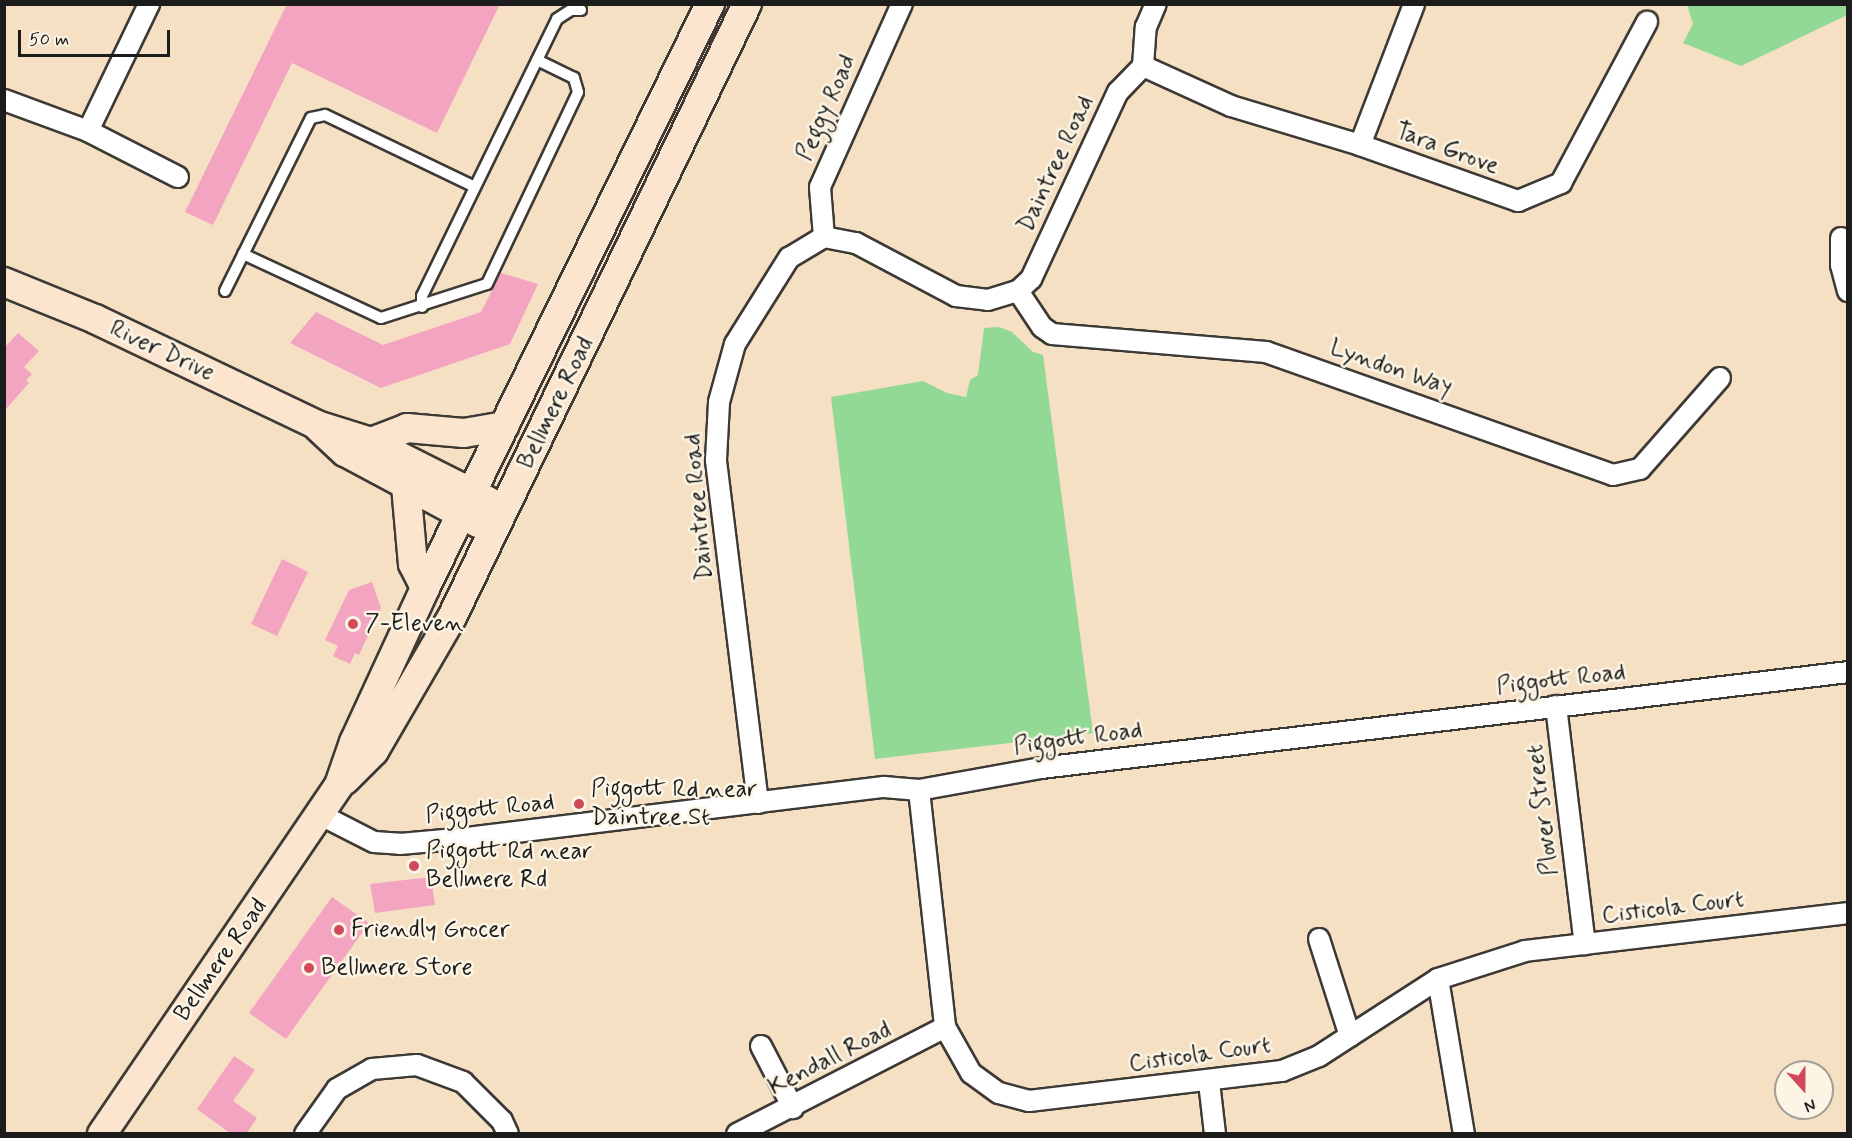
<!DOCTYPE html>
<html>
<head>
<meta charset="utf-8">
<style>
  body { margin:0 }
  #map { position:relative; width:1852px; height:1138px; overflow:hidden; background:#f5e0c4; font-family:Mynerve,sans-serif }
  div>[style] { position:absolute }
  .green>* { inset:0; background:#91d994 }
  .building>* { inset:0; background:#f3a4c1 }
  .roads { filter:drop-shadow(2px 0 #3d3935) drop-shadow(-2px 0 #3d3935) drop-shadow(0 2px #3d3935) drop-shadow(0 -2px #3d3935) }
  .lane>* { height:10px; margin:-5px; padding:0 5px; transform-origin:5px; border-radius:5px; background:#fff }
  .street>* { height:20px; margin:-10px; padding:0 10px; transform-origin:10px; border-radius:10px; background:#fff }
  .secondary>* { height:28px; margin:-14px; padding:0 14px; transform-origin:14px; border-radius:14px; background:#fbe5cf }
  .dots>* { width:16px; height:16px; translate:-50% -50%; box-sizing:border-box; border:3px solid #fcf5e5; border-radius:50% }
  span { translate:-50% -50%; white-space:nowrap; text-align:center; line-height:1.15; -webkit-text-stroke:5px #fcf5e5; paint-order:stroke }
  .street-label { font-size:24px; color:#1c1c1c }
  .poi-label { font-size:24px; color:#1c1c1c }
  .left { translate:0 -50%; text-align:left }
  .frame { position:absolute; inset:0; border:6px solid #1c1c1c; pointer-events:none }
  .north { position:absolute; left:1774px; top:1060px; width:60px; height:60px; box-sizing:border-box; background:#fcf5e5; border:2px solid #a29e95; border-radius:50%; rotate:159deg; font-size:16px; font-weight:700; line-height:24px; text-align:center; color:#1c1c1c }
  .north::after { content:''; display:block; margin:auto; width:21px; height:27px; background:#d1495b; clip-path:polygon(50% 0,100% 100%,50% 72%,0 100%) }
  .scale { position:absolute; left:18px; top:30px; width:152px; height:27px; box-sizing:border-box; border:3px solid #1c1c1c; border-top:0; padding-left:8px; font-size:18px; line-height:21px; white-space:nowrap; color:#1c1c1c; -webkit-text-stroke:4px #fcf5e5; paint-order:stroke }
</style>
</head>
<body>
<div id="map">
  <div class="green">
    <div style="clip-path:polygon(1687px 5px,1847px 5px,1847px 15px,1741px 66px,1683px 43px,1693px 24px)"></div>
    <div style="clip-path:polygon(999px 327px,1012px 332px,1033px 352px,1043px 355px,1093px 733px,875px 759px,831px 397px,923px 381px,947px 393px,966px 397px,970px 380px,978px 375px,984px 328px)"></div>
  </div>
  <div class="building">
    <div style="clip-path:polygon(287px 4px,500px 4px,437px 133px,292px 63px,213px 225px,185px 212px)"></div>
    <div style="clip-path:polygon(501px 273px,538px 284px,510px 344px,381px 388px,290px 343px,316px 312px,383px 345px,481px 312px)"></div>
    <div style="clip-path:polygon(18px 333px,39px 351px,24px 367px,32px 374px,26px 380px,29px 383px,4px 411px,4px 348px)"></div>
    <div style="clip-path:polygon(282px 559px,308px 572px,277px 636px,251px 624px)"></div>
    <div style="clip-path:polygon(372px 582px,381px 608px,359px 655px,355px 653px,350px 664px,333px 656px,338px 646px,325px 640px,349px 590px)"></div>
    <div style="clip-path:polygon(431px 877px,435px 905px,375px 913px,370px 884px)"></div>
    <div style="clip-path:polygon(332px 897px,369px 923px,286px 1039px,249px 1013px)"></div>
    <div style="clip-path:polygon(234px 1056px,255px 1070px,233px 1101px,257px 1118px,246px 1134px,231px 1134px,197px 1109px)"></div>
  </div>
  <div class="roads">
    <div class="lane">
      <div style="left:243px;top:254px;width:152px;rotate:24.9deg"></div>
      <div style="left:381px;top:318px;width:111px;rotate:-17.8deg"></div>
      <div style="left:487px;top:284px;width:212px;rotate:-64.6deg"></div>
      <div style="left:578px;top:92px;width:15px;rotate:-106deg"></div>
      <div style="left:574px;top:78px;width:41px;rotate:-154.1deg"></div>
      <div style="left:225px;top:291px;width:193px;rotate:-63.6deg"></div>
      <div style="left:311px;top:118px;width:14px;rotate:-12deg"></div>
      <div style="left:325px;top:115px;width:166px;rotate:25.6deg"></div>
      <div style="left:422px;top:307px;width:11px;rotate:-90deg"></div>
      <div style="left:422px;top:296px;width:308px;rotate:-64deg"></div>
      <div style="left:557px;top:19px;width:17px;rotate:-33deg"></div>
      <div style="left:571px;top:10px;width:10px"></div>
    </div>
    <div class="street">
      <div style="left:1143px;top:66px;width:97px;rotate:24.4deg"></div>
      <div style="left:1231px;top:106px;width:135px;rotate:16.8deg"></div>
      <div style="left:1360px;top:145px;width:168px;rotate:19.5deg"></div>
      <div style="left:1518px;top:201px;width:47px;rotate:-22.7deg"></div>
      <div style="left:1561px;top:183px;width:183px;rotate:-61.9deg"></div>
      <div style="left:4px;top:100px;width:90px;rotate:20.3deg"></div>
      <div style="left:88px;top:131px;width:101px;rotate:27.1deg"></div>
      <div style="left:88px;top:131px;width:141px;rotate:-64.3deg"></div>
      <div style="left:1360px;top:145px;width:151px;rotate:-69deg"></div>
      <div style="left:824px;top:237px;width:50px;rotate:-94.6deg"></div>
      <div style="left:820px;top:187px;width:201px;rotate:-65.9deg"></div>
      <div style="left:1841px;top:238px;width:27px;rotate:90deg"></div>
      <div style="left:1841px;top:265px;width:27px;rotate:75deg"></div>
      <div style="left:1018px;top:291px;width:43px;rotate:56.3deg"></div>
      <div style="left:1042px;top:327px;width:12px;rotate:35deg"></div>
      <div style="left:1052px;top:334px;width:215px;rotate:4.8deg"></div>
      <div style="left:1266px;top:352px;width:368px;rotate:19.5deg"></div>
      <div style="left:1613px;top:475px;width:28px;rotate:-13deg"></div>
      <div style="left:1640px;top:469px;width:121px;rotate:-48.7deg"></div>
      <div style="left:1556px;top:706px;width:240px;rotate:83.1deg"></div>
      <div style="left:919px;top:790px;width:238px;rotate:83.7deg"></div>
      <div style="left:945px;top:1027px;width:53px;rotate:60.5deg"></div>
      <div style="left:971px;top:1073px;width:34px;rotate:36deg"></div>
      <div style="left:999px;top:1093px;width:31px;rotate:15deg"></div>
      <div style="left:1029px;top:1101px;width:255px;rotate:-6.8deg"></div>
      <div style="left:1282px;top:1071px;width:40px;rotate:-22deg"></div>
      <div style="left:1319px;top:1056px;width:142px;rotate:-32.9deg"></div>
      <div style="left:1438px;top:979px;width:91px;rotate:-17.8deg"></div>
      <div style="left:1525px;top:951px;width:325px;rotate:-6.7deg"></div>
      <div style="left:758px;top:803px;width:346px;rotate:-97deg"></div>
      <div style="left:716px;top:460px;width:58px;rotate:-87deg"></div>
      <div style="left:719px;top:402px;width:60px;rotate:-74.6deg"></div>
      <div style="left:735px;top:344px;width:102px;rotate:-57.9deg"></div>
      <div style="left:789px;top:258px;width:41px;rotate:-31deg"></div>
      <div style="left:824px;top:237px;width:33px;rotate:11deg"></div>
      <div style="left:856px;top:243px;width:113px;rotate:27.9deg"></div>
      <div style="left:956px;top:296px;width:32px;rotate:7deg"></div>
      <div style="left:988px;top:300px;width:31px;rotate:-17deg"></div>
      <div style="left:1018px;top:291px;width:18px;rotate:-43deg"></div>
      <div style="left:1031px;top:279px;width:206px;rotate:-65.1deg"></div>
      <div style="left:1118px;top:92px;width:36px;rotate:-46deg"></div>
      <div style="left:1143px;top:66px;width:39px;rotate:-86deg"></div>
      <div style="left:1146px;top:27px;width:25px;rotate:-67deg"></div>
      <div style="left:321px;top:815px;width:59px;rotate:27deg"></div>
      <div style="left:374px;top:842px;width:26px;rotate:4deg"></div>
      <div style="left:400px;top:844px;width:67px;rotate:-5.1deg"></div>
      <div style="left:467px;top:838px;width:420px;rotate:-7deg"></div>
      <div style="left:884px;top:787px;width:35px;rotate:5deg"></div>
      <div style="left:919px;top:790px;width:124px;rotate:-10.2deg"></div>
      <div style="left:1041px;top:768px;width:813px;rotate:-6.78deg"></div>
      <div style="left:1319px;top:939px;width:102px;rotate:72.3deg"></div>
      <div style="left:1438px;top:979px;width:157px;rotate:80.5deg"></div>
      <div style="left:761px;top:1046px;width:70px;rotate:62.7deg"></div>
      <div style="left:1209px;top:1082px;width:52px;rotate:83.4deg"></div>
      <div style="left:305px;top:1134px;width:55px;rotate:-54.6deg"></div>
      <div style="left:337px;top:1089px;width:40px;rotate:-29.7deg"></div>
      <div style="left:372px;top:1069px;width:45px;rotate:-5.1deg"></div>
      <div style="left:417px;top:1065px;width:49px;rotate:20.3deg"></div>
      <div style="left:463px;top:1082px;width:55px;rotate:45deg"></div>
      <div style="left:502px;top:1121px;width:14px;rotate:65deg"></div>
      <div style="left:737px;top:1134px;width:234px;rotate:-27.2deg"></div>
    </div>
    <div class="secondary">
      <div style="left:4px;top:282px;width:98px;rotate:22.1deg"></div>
      <div style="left:95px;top:319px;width:246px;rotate:25.5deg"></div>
      <div style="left:317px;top:425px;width:57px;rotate:17.5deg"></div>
      <div style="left:371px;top:442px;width:131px;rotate:26.8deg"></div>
      <div style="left:318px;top:427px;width:37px;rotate:43deg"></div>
      <div style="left:345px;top:452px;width:151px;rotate:28.1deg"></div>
      <div style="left:371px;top:442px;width:39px;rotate:-21deg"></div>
      <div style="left:407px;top:428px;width:57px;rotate:5deg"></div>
      <div style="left:464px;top:433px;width:41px;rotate:-9.9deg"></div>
      <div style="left:406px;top:486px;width:78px;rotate:84.9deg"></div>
      <div style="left:413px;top:564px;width:27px;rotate:63deg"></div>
      <div style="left:345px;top:780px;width:41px;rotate:-45deg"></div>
      <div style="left:374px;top:751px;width:155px;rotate:-59.8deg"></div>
      <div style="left:452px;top:617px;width:680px;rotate:-64.3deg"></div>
      <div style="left:102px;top:1134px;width:422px;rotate:-55.8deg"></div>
      <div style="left:339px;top:785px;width:46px;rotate:-70.8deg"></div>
      <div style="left:354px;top:742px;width:170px;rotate:-65.2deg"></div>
      <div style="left:425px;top:588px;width:650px;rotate:-63.99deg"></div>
    </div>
  </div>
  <div class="dots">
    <div style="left:353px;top:624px;background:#d1495b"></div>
    <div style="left:579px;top:804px;background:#d1495b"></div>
    <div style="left:414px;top:866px;background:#d1495b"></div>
    <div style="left:339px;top:930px;background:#d1495b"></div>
    <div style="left:309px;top:968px;background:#d1495b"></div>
  </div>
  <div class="street-label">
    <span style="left:827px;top:108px;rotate:-66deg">Peggy Road</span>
    <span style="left:1447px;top:149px;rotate:20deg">Tara Grove</span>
    <span style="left:1056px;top:164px;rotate:-65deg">Daintree Road</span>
    <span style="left:162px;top:351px;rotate:25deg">River Drive</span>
    <span style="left:1391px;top:368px;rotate:19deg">Lyndon Way</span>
    <span style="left:556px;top:403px;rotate:-64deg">Bellmere Road</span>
    <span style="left:699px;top:507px;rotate:-95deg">Daintree Road</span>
    <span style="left:1561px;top:680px;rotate:-7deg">Piggott Road</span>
    <span style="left:1078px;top:739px;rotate:-8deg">Piggott Road</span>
    <span style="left:490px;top:809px;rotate:-6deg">Piggott Road</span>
    <span style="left:1543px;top:810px;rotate:-97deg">Plover Street</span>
    <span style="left:1673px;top:908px;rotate:-7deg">Cisticola Court</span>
    <span style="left:221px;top:960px;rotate:-55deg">Bellmere Road</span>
    <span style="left:1200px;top:1055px;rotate:-8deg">Cisticola Court</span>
    <span style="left:830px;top:1059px;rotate:-27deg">Kendall Road</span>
  </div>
  <div class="poi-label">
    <span class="left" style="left:365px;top:624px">7-Eleven</span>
    <span class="left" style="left:591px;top:804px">Piggott Rd near<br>Daintree St</span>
    <span class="left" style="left:426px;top:866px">Piggott Rd near<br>Bellmere Rd</span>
    <span class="left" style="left:351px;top:930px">Friendly Grocer</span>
    <span class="left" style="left:321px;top:968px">Bellmere Store</span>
  </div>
  <div class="frame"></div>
  <div class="north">N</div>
  <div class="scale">50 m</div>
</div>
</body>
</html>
